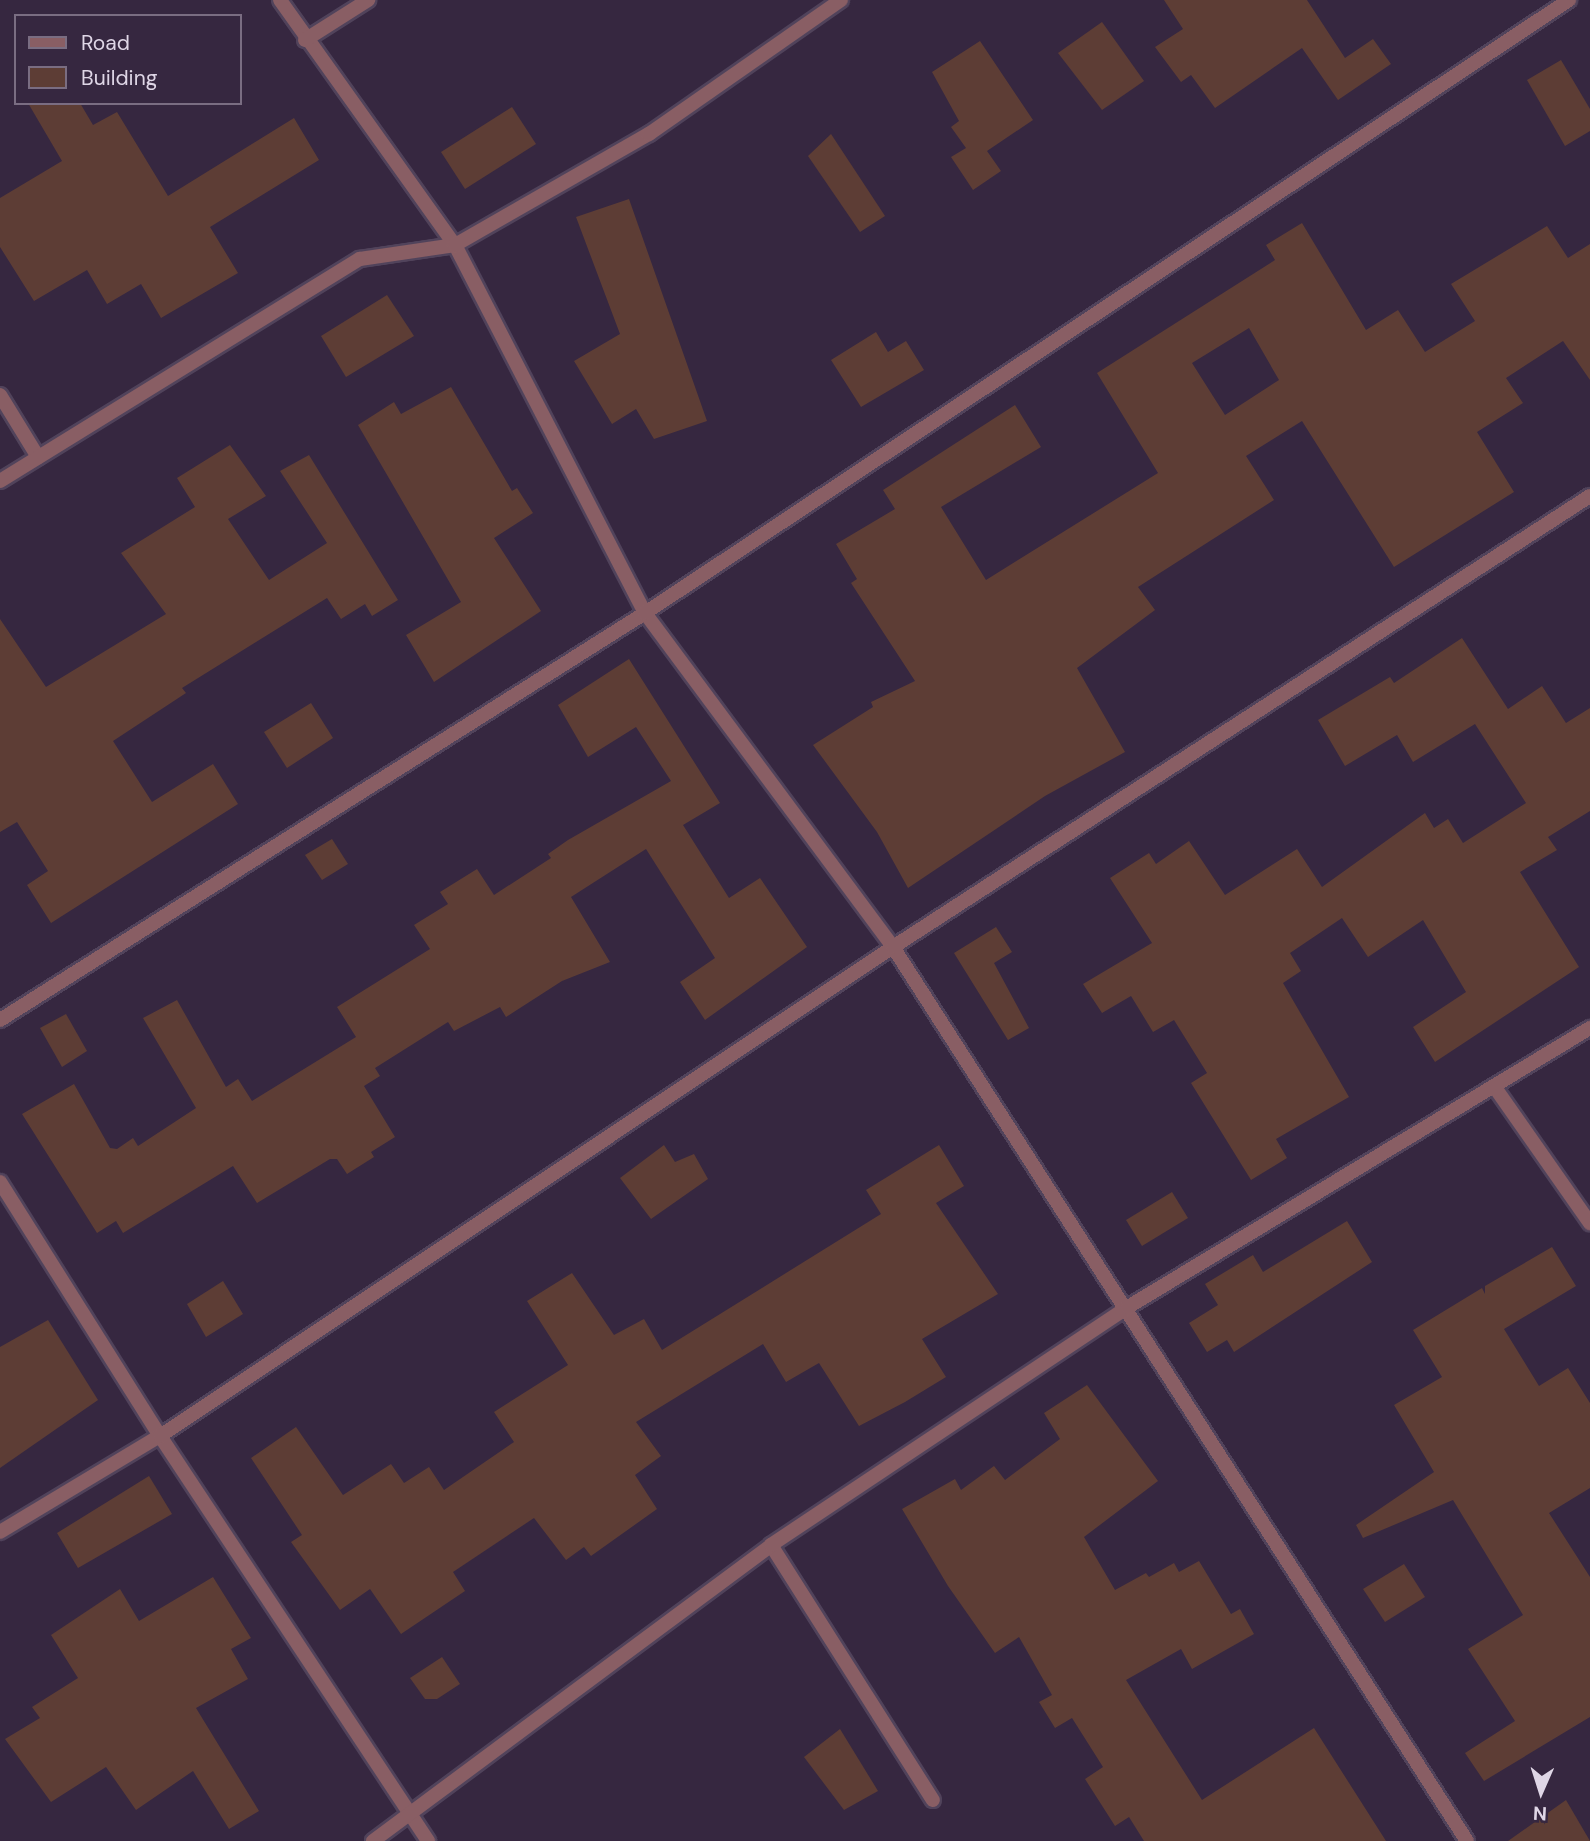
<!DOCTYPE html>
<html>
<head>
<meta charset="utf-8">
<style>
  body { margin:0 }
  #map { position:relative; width:1590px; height:1841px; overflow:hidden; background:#362740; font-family:"DM Sans",sans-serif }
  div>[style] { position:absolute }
  .building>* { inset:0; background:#5d3d35 }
  .roads { filter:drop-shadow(2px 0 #51435b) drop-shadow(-2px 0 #51435b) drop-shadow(0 2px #51435b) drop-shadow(0 -2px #51435b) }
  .street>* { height:14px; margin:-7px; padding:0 7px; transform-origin:7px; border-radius:7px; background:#895e64 }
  span { translate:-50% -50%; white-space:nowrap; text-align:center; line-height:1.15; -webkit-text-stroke:5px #362740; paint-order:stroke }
  .legend { position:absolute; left:14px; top:14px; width:228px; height:91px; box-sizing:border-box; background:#362740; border:2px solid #7a6d82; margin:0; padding:9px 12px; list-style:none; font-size:21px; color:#dfd6e6 }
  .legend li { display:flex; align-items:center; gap:14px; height:35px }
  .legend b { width:35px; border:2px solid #7a6d82 }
  .north { position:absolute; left:1506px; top:1757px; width:70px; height:70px; -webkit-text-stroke:5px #362740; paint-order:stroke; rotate:183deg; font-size:19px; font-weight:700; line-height:28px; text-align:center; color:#dfd6e6 }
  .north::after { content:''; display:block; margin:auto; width:24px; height:32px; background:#dfd6e6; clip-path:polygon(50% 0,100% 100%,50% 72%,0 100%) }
</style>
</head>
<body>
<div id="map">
  <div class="building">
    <div style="clip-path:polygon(1164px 0,1307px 0,1345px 58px,1373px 39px,1391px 64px,1338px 100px,1302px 48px,1215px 108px,1191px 75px,1181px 82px,1155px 47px,1183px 29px)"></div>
    <div style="clip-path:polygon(1102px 22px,1144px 81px,1102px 110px,1058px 53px)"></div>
    <div style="clip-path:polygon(980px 41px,1033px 120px,987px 151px,1001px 171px,973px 190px,951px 157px,966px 148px,951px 127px,959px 121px,932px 72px)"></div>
    <div style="clip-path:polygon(1561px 60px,1590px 109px,1590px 131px,1565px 146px,1527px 80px)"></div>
    <div style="clip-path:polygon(28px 103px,80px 103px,93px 125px,117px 112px,168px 196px,294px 118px,319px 160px,210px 227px,238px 273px,161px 318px,141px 284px,107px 304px,87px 270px,34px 301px,0 247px,0 198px,62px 161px)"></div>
    <div style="clip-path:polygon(512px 107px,536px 144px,465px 189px,441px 152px)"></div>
    <div style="clip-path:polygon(831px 134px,885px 216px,860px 232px,808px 156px)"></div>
    <div style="clip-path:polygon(629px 199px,707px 421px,654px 439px,636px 409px,612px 424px,574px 361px,620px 334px,576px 217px)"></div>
    <div style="clip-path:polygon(evenodd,1302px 223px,1366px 330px,1398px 310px,1425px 352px,1475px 321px,1451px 284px,1547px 226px,1568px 258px,1590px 244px,1590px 380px,1563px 341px,1506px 378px,1523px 403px,1477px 432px,1514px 492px,1394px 567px,1302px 421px,1246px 456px,1274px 500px,1138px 587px,1155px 610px,1077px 668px,1125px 752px,1045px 796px,908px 888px,877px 832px,813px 745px,873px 707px,871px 702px,915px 681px,851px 583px,857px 579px,836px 544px,895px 509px,883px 490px,1015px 405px,1041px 447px,941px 507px,986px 580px,1158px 473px,1097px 373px,1275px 260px,1266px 245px,1302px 223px,1249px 328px,1279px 380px,1225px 415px,1192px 363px,1249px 328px)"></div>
    <div style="clip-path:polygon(387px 295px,414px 336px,346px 377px,321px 336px)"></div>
    <div style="clip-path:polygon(876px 332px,888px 352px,906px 341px,924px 370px,861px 407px,831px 360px)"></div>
    <div style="clip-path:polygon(451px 387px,512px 491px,517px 488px,533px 513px,494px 538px,541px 611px,434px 682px,406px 635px,461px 602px,358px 425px,394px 402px,401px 414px)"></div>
    <div style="clip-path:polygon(230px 445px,266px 496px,228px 519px,269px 580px,327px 543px,280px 471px,309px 455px,398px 600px,372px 616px,365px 604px,341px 619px,327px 598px,182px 688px,186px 693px,113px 741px,152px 802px,213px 764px,238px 804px,51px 923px,27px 885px,48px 871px,17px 822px,0 832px,0 619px,46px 687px,166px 614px,121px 553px,195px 507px,177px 478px)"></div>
    <div style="clip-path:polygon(1462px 638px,1508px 709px,1542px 686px,1566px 723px,1590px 708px,1590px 811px,1548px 837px,1557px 850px,1520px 872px,1579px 967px,1435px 1062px,1413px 1027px,1466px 992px,1423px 920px,1368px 957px,1342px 918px,1290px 953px,1301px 971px,1283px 983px,1349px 1097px,1276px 1139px,1287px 1158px,1251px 1180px,1191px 1083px,1207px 1073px,1174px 1020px,1153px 1032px,1131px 996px,1102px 1013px,1083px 984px,1152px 943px,1110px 878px,1149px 853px,1156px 864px,1189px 841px,1225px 895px,1297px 849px,1322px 887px,1425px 813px,1434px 828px,1448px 819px,1463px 843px,1526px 803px,1475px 724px,1413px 762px,1397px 735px,1345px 766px,1318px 720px,1390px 677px,1394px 683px)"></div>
    <div style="clip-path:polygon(629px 659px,720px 803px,683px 825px,729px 898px,760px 878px,807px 947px,705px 1020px,680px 982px,715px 958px,646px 849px,571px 897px,610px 962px,562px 981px,506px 1017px,500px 1007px,454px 1031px,448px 1022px,375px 1068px,380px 1076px,364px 1086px,395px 1137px,371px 1152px,374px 1157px,347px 1174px,337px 1159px,330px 1159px,257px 1203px,233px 1166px,123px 1233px,116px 1221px,97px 1233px,22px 1114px,74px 1084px,110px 1148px,117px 1149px,133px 1138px,138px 1146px,196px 1108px,143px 1018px,177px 1000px,226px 1087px,238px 1079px,252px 1101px,356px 1037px,337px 1007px,430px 949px,414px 925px,448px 904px,440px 892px,477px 869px,494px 895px,551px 858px,548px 854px,568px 840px,671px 781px,636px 727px,588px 757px,558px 705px)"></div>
    <div style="clip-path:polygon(311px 703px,333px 738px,287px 768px,264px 732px)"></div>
    <div style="clip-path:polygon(332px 839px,348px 864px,322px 880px,305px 855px)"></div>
    <div style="clip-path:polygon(996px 927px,1012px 952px,994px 963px,1029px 1028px,1008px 1040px,954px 953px)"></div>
    <div style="clip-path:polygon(66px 1014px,87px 1051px,62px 1067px,40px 1028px)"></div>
    <div style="clip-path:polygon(664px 1145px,675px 1162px,694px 1154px,708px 1179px,651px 1219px,620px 1178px)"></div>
    <div style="clip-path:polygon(939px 1145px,964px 1186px,936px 1203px,998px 1294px,922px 1339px,946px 1377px,905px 1402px,859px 1426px,819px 1363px,786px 1382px,763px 1344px,636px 1422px,661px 1456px,635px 1475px,657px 1509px,591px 1556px,584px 1547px,566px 1560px,534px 1518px,453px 1572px,465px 1591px,401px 1634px,370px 1589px,340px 1610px,291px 1542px,302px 1535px,251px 1458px,296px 1427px,343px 1495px,391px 1464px,404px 1483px,429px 1467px,444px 1490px,514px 1442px,494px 1412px,568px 1365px,527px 1301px,572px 1273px,614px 1335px,644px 1319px,662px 1350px,881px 1214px,866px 1190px)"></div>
    <div style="clip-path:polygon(1172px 1192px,1188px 1218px,1142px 1246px,1126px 1220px)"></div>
    <div style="clip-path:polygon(1347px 1221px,1372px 1262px,1234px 1352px,1227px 1340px,1207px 1352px,1189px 1323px,1218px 1305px,1205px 1284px,1253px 1255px,1263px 1272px)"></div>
    <div style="clip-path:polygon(1552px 1247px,1576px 1286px,1504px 1329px,1539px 1386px,1568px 1368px,1590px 1403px,1590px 1488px,1549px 1513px,1590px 1577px,1590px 1717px,1484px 1781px,1465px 1753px,1515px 1721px,1468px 1649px,1523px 1615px,1453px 1500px,1363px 1538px,1356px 1525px,1434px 1472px,1394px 1405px,1442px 1377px,1413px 1330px,1482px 1288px,1485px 1294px,1485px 1286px)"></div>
    <div style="clip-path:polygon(223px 1281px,243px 1314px,206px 1337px,187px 1304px)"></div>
    <div style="clip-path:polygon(48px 1320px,98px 1400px,0 1468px,0 1347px)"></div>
    <div style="clip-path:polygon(1087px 1385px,1158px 1481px,1084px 1537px,1115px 1590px,1146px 1573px,1149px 1577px,1174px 1563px,1179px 1572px,1199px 1561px,1231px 1614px,1240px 1609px,1254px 1634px,1192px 1669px,1181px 1649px,1126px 1680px,1202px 1800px,1314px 1728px,1386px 1841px,1144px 1841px,1129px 1817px,1115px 1826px,1085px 1779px,1103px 1767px,1072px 1718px,1055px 1728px,1039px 1702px,1052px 1695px,1019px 1637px,995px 1653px,948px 1586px,902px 1509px,955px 1479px,961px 1490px,994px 1466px,1005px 1480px,1060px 1439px,1044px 1413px)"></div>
    <div style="clip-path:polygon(149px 1476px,172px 1514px,78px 1568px,57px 1533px)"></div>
    <div style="clip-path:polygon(1404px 1564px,1425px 1597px,1385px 1622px,1363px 1589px)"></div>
    <div style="clip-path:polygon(213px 1577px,251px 1638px,231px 1649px,248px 1679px,196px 1708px,259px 1811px,229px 1829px,193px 1771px,136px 1810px,106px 1767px,51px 1802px,5px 1739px,40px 1718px,32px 1707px,78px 1678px,51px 1635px,120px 1589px,139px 1621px)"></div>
    <div style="clip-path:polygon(442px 1657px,460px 1684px,437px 1699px,425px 1699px,410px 1678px)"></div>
    <div style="clip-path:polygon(840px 1729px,878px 1791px,844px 1810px,804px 1757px)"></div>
    <div style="clip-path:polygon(1566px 1800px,1590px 1841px,1508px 1841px)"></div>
  </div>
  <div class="roads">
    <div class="street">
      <div style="left:280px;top:0;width:301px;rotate:54.5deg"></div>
      <div style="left:455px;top:245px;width:414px;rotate:62.7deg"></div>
      <div style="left:645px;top:613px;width:416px;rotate:53.4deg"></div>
      <div style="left:893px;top:947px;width:1062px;rotate:57.3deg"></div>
      <div style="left:305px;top:40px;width:75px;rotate:-32.4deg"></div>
      <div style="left:0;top:395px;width:73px;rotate:58.5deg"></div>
      <div style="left:0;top:481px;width:423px;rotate:-31.7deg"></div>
      <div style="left:360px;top:259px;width:96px;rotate:-8.4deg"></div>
      <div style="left:455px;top:245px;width:224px;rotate:-29.8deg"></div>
      <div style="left:649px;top:134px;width:234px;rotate:-34.9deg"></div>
      <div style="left:0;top:1020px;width:763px;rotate:-32.25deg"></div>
      <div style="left:645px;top:613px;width:1109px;rotate:-33.56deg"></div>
      <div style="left:1496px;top:1089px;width:164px;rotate:55deg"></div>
      <div style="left:0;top:1182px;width:300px;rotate:57.8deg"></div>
      <div style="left:160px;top:1436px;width:486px;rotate:56.5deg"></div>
      <div style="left:0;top:1532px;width:187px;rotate:-31deg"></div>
      <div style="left:160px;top:1436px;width:881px;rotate:-33.71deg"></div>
      <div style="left:893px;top:947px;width:830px;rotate:-32.91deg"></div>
      <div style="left:771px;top:1545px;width:302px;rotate:57.6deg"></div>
      <div style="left:373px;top:1841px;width:496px;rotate:-36.6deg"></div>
      <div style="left:771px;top:1545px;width:429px;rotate:-33.7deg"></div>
      <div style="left:1128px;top:1307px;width:540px;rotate:-31.13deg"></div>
    </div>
  </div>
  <ul class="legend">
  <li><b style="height:9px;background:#895e64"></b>Road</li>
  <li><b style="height:19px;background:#5d3d35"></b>Building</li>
  </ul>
  <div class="north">N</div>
</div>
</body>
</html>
